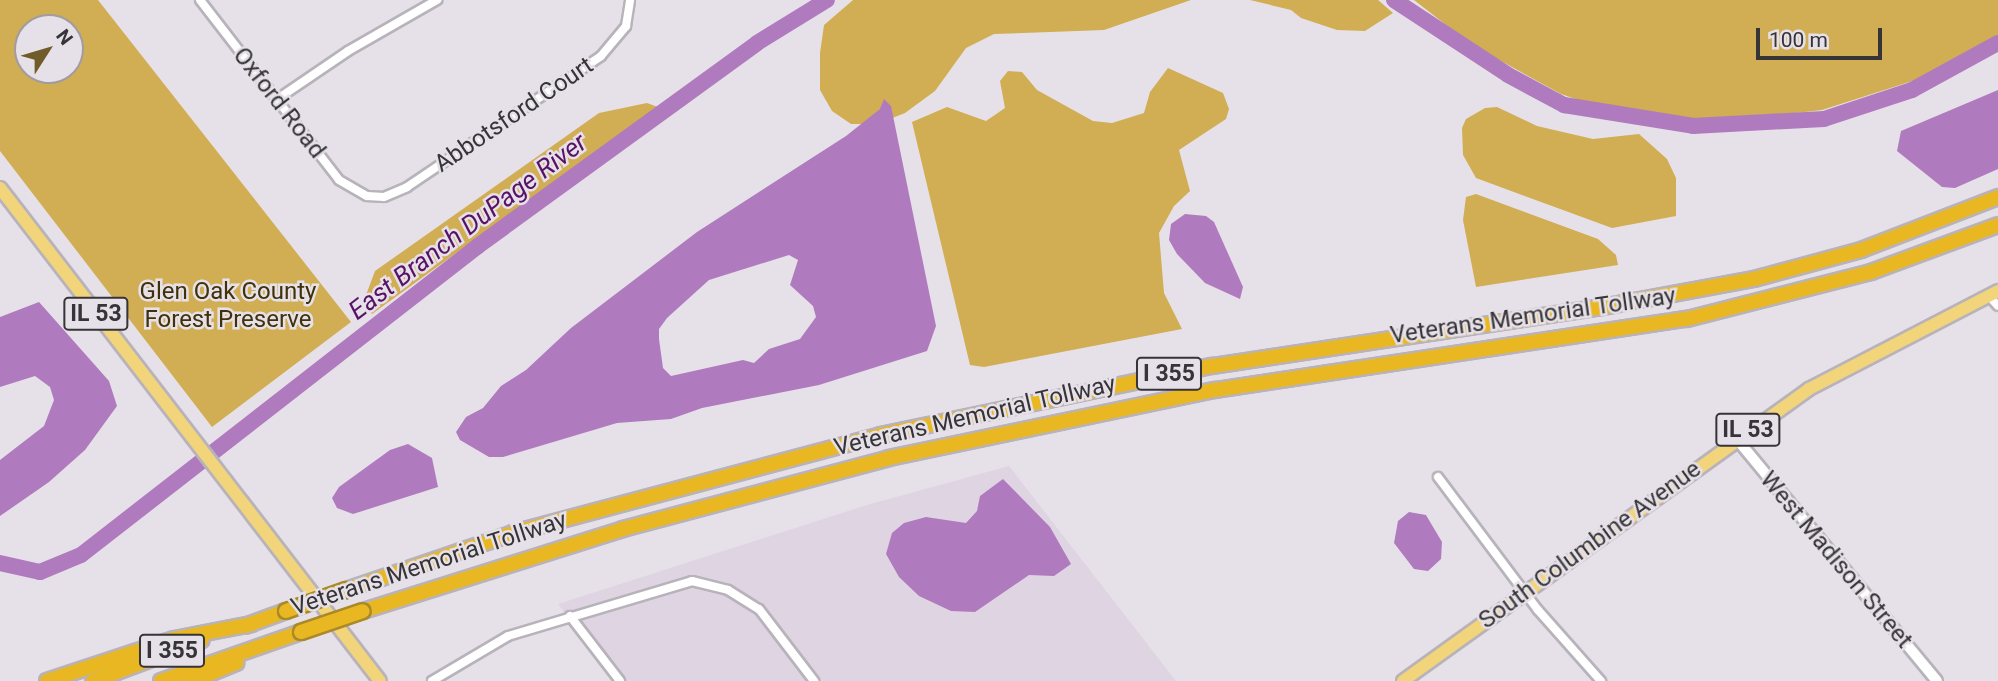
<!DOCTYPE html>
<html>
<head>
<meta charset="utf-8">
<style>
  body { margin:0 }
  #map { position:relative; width:1998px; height:681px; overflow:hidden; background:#e6e1e8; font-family:Roboto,sans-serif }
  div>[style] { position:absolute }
  .built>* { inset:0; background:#dfd4e1 }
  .green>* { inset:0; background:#d1ad54 }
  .water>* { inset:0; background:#b07abf }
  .river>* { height:16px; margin:-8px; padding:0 8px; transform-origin:8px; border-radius:8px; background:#b07abf }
  .roads { filter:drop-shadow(2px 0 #b8b3ba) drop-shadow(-2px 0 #b8b3ba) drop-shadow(0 2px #b8b3ba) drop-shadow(0 -2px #b8b3ba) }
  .minor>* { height:8px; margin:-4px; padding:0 4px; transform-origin:4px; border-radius:4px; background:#fff }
  .tertiary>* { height:10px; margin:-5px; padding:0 5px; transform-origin:5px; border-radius:5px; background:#fff }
  .primary>* { height:12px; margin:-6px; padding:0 6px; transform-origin:6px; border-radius:6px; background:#f2d47a }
  .motorway>* { height:14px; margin:-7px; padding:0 7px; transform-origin:7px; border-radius:7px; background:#e9b722 }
  .bridges { filter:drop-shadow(2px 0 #aa8929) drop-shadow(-2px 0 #aa8929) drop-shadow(0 2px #aa8929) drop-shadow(0 -2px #aa8929) }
  .motorway-bridge>* { height:14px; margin:-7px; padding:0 7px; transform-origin:7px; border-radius:7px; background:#e9b722 }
  span { translate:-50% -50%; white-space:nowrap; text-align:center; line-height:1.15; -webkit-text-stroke:5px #e6e1e8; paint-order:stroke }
  .shield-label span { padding:2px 5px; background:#e6e1e8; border:2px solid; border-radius:5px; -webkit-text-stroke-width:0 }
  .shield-label { font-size:23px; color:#363437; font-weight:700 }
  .street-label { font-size:24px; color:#363437 }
  .park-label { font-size:24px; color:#403109 }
  .water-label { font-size:26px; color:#571268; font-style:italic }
  .north { position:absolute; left:14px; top:14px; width:70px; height:70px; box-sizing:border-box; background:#e6e1e8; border:2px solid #a09ca1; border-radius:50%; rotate:53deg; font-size:19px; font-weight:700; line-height:28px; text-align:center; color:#363437 }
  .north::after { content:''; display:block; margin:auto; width:24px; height:32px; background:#705c2b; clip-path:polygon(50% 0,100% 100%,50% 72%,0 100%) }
  .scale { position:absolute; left:1756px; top:28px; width:126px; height:32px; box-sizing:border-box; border:4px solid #363437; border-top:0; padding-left:9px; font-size:21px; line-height:24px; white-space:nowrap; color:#363437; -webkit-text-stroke:5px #e6e1e8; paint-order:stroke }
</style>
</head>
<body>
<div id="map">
  <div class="built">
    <div style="clip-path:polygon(1009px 466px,1176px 681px,617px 681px,558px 604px,867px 505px)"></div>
  </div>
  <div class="green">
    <div style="clip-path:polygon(evenodd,0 0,98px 0,351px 322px,212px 427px,0 151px,0 0,28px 28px,70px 28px,70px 70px,28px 70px,28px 28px)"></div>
    <div style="clip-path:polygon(853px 0,1191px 0,1104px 30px,994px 34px,966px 48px,935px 91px,905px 113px,877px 124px,851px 124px,832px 111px,820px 90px,820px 53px,824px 25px)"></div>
    <div style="clip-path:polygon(1250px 0,1378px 0,1393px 13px,1365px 31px,1337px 30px,1301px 18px,1291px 10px)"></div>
    <div style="clip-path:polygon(1414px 0,1998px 0,1998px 37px,1928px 76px,1822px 110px,1723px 121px,1676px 118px,1599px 107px,1561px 94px,1472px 45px)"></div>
    <div style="clip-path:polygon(1168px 68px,1223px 93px,1229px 109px,1226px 119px,1179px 150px,1190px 191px,1174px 206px,1159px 233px,1164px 293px,1182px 329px,984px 367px,970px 365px,912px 122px,947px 107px,986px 121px,1005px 108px,1000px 81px,1008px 71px,1022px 72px,1037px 90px,1093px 121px,1112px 123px,1144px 113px,1150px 92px)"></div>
    <div style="clip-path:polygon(647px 103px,658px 107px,372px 314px,363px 303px,375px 271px,599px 113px)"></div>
    <div style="clip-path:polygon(1497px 107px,1537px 126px,1593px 139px,1639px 134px,1667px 159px,1676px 178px,1676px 216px,1612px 228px,1476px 178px,1463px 155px,1462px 128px,1466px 119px,1485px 108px)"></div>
    <div style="clip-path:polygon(1476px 194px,1598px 239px,1616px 255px,1618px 265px,1476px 287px,1463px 220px,1466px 197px)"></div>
  </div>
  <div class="water">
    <div style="clip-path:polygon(1998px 90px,1998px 169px,1955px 188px,1942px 187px,1897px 151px,1901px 131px)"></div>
    <div style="clip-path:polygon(evenodd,884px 99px,891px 106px,936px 326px,927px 351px,819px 385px,702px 408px,671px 419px,617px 423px,503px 457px,489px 457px,460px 440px,456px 432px,466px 417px,483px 408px,501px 386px,526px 370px,571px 328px,697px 232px,846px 136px,880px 109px,884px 99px,789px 255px,798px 260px,790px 285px,813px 306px,816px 317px,800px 339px,769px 349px,754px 363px,743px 360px,671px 376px,663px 368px,659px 339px,659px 329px,667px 318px,709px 280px,789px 255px)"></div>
    <div style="clip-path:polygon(1185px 214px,1206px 216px,1214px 222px,1243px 287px,1240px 299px,1205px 283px,1177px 254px,1169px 240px,1171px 224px)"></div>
    <div style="clip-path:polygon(39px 302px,109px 381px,117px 406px,85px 450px,49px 482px,0 516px,0 460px,44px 426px,54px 400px,50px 387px,35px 376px,0 387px,0 317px)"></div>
    <div style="clip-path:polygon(408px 444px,432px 458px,438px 487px,353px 514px,337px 508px,332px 498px,339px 487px,390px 450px)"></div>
    <div style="clip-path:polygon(1003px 479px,1050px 527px,1071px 564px,1054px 576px,1029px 575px,975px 612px,951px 611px,919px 596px,899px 577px,886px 554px,892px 533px,904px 523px,926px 517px,966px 523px,977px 511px,980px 496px)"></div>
    <div style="clip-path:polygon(1409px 512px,1426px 515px,1442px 542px,1441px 559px,1428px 571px,1414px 569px,1394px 543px,1398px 521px)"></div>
  </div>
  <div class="river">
    <div style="left:1394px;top:0;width:136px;rotate:33.3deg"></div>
    <div style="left:1508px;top:75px;width:64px;rotate:28.2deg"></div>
    <div style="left:1564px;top:105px;width:131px;rotate:9.2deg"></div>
    <div style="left:1693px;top:126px;width:131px;rotate:-3.1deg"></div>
    <div style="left:1824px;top:119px;width:93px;rotate:-18.2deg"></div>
    <div style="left:1912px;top:90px;width:98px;rotate:-28.7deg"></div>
    <div style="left:0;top:563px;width:41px;rotate:12.7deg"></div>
    <div style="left:40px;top:572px;width:44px;rotate:-22.5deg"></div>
    <div style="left:81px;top:555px;width:503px;rotate:-37.89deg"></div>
    <div style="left:478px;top:246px;width:345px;rotate:-36deg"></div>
    <div style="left:757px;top:43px;width:82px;rotate:-31.6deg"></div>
  </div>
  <div class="roads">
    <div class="minor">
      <div style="left:200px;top:0;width:227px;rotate:52.3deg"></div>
      <div style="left:339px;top:180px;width:32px;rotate:30deg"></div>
      <div style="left:367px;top:196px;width:17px;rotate:3deg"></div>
      <div style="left:384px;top:197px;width:25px;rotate:-23deg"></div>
      <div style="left:407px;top:187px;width:234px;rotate:-34deg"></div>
      <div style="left:601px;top:56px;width:39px;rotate:-50deg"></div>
      <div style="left:626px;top:26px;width:26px;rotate:-81deg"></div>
      <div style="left:276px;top:100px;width:87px;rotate:-34.2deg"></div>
      <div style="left:348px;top:51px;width:103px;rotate:-29.8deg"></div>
      <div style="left:1989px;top:296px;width:13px;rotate:48deg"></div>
      <div style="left:1438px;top:477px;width:166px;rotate:53.1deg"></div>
      <div style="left:1538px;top:610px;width:95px;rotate:48.4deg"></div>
      <div style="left:570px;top:616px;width:82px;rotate:52.4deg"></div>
      <div style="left:432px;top:681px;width:88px;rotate:-30.6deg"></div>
      <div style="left:508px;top:636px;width:192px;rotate:-16.6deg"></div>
      <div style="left:692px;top:581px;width:37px;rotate:14deg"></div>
      <div style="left:728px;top:590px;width:36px;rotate:32deg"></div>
      <div style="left:759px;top:609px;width:91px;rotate:52.6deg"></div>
    </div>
    <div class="tertiary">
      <div style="left:1736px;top:438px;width:315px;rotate:50.4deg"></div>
    </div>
    <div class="primary">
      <div style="left:0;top:188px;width:622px;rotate:52.38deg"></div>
      <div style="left:1403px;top:681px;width:500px;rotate:-35.72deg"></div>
      <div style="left:1809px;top:389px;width:213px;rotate:-27.4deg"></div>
    </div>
    <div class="motorway">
      <div style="left:346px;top:590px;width:176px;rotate:-18.8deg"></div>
      <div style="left:513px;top:533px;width:381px;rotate:-14.9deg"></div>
      <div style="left:881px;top:435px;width:338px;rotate:-11.8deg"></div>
      <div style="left:1212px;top:366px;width:389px;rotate:-8.6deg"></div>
      <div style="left:1597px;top:308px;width:160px;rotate:-10.5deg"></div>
      <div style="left:1754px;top:279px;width:111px;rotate:-15.2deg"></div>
      <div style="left:1861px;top:250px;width:147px;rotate:-21.1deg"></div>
      <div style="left:363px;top:611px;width:273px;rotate:-17.5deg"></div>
      <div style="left:623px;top:529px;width:275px;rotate:-14.9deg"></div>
      <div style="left:889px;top:458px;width:333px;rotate:-11.8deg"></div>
      <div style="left:1215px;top:390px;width:477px;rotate:-8.6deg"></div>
      <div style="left:1687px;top:319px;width:190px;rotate:-14.3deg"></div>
      <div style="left:1871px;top:272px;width:135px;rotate:-20.3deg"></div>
      <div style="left:245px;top:626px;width:44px;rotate:-20.1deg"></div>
      <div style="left:47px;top:681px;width:134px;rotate:-18.3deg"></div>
      <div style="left:174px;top:639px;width:79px;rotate:-10.9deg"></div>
      <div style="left:93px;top:681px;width:116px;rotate:-20.6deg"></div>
      <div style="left:161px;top:681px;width:148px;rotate:-19.3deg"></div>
      <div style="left:192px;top:681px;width:48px;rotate:-22.2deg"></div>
    </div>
  </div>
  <div class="bridges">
    <div class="motorway-bridge">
      <div style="left:286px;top:611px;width:64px;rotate:-19.3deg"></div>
      <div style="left:301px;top:632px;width:65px;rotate:-18.7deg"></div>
    </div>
  </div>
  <div class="shield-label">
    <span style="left:96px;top:314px">IL 53</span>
    <span style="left:1169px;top:374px">I 355</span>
    <span style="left:1748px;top:430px">IL 53</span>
    <span style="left:172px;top:651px">I 355</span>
  </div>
  <div class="street-label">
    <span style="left:279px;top:103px;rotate:52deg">Oxford Road</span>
    <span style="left:514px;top:115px;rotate:-34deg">Abbotsford Court</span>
    <span style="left:1533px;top:316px;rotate:-8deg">Veterans Memorial Tollway</span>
    <span style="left:975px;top:416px;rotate:-13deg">Veterans Memorial Tollway</span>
    <span style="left:1590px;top:545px;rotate:-36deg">South Columbine Avenue</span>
    <span style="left:1836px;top:560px;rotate:50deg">West Madison Street</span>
    <span style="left:429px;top:564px;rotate:-18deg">Veterans Memorial Tollway</span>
  </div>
  <div class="park-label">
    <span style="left:228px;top:306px">Glen Oak County<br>Forest Preserve</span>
  </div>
  <div class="water-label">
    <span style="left:468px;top:227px;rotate:-37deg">East Branch DuPage River</span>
  </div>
  <div class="north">N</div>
  <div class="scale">100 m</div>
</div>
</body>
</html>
